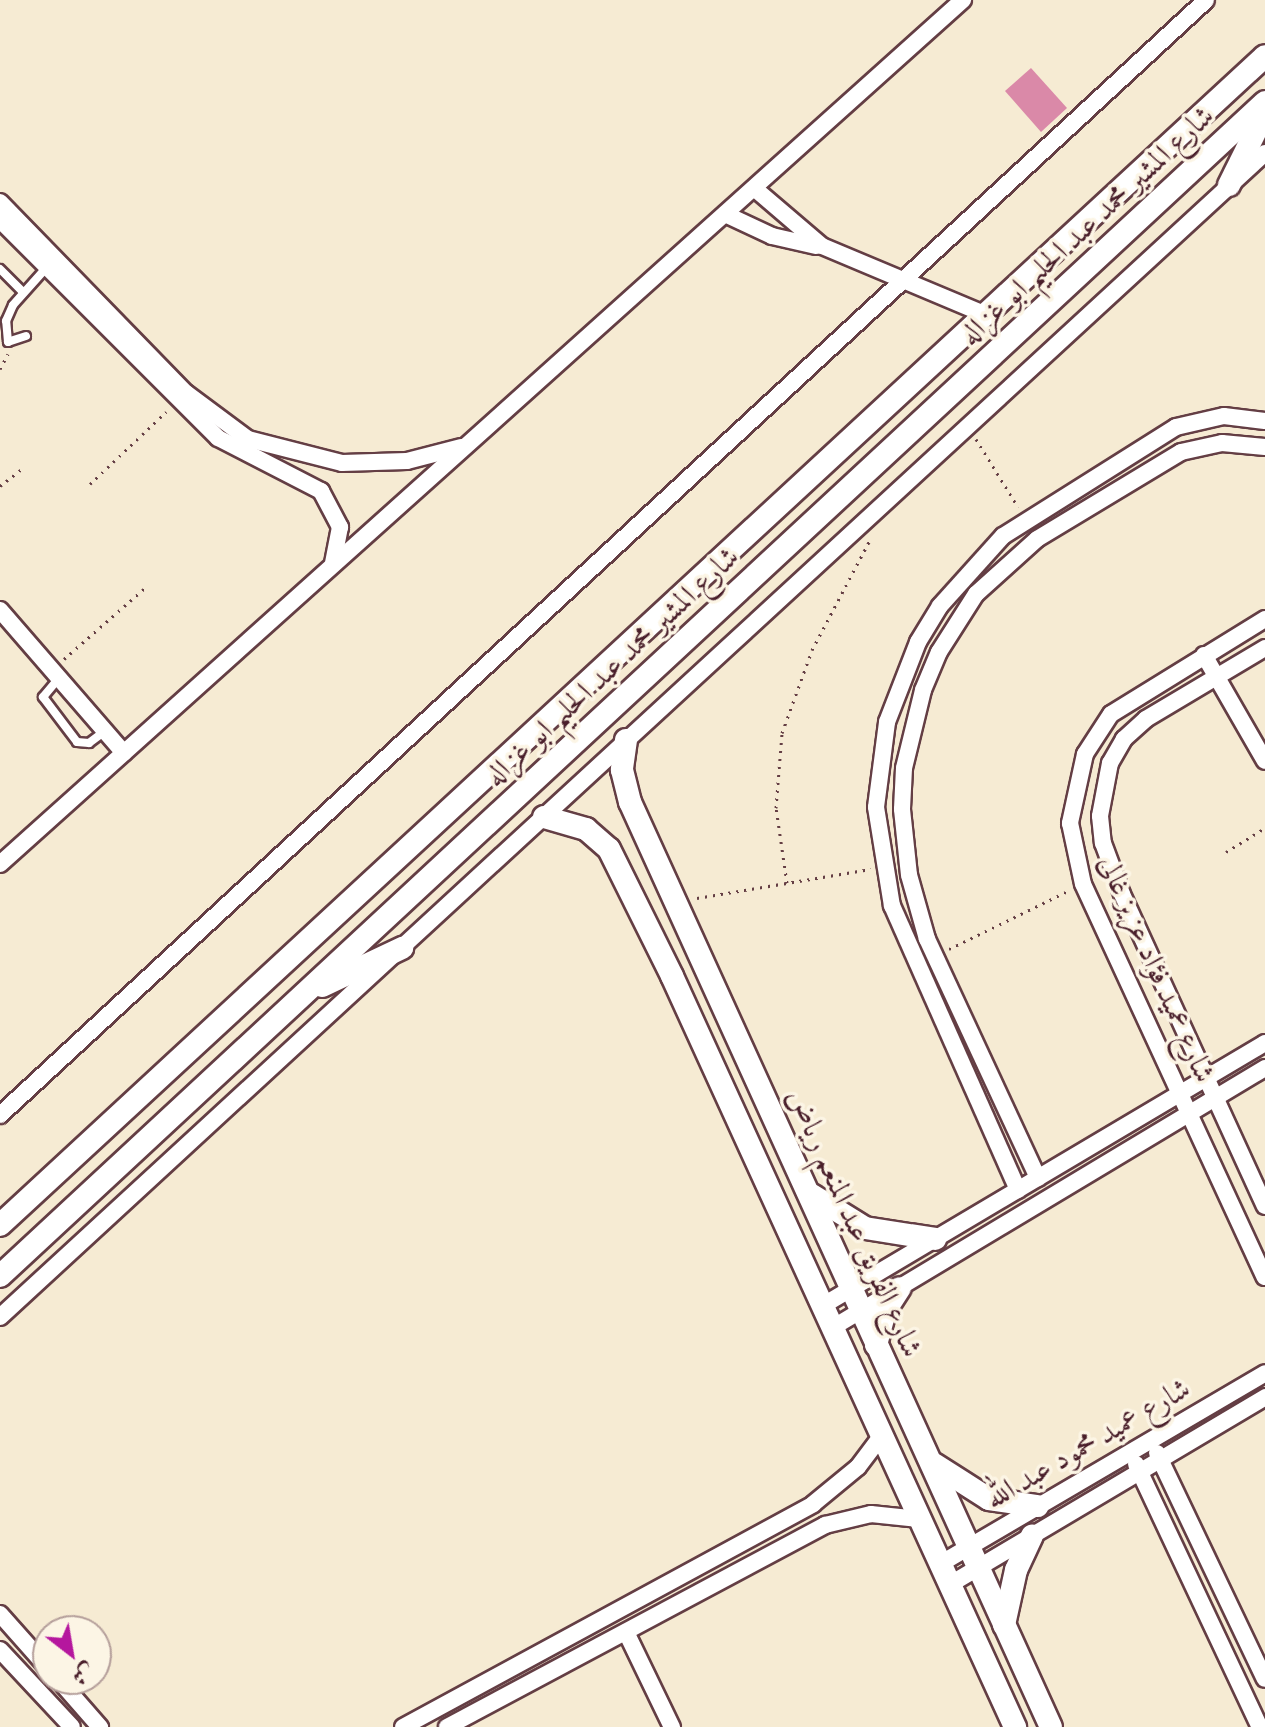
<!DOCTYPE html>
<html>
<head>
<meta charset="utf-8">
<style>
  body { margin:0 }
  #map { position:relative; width:1265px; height:1727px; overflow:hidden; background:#f6ebd3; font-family:"IM FELL French Canon",Amiri,serif }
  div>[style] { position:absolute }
  .building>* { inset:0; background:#da89a8 }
  .path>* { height:3px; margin-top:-1.5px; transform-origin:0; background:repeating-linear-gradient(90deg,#643e44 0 2px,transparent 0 8px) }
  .roads { filter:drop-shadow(2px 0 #643e44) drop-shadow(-2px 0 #643e44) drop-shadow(0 2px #643e44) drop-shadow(0 -2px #643e44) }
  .service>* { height:8px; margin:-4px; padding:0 4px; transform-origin:4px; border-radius:4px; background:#fff }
  .minor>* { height:16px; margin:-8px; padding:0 8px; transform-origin:8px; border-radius:8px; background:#fff }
  .tertiary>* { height:22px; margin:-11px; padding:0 11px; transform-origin:11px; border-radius:11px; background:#fff }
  span { translate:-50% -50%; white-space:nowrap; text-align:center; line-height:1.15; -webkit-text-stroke:7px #fcf5e5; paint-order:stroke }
  .street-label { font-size:30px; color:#4a1f2b }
  .north { position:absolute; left:32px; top:1615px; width:80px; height:80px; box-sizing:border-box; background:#fcf5e5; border:2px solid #b59f9b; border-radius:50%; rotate:149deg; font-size:22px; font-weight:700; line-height:32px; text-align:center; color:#4a1f2b }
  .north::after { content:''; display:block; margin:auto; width:28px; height:36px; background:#b5179e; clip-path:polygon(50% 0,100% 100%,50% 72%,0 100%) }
</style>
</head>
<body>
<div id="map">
  <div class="building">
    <div style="clip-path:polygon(1031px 68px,1067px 108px,1041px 132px,1005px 91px)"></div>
  </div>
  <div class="path">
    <div style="left:0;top:369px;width:17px;rotate:-62deg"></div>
    <div style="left:976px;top:439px;width:80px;rotate:58.3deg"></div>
    <div style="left:90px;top:484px;width:105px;rotate:-43.5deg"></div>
    <div style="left:0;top:486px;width:29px;rotate:-38deg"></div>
    <div style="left:64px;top:659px;width:109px;rotate:-41.3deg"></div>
    <div style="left:1226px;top:852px;width:46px;rotate:-31.6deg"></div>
    <div style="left:787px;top:883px;width:76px;rotate:-98.3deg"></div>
    <div style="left:776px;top:808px;width:75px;rotate:-85.4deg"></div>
    <div style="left:782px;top:733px;width:88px;rotate:-70.1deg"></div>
    <div style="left:812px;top:650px;width:124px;rotate:-62.2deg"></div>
    <div style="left:697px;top:898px;width:176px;rotate:-9.5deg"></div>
    <div style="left:949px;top:949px;width:132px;rotate:-26deg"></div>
  </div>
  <div class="roads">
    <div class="service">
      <div style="left:0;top:269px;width:33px;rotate:45deg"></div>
      <div style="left:26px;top:336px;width:19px;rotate:162deg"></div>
      <div style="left:8px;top:342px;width:21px;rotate:-95deg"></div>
      <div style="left:6px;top:321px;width:17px;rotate:-66deg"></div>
      <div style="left:13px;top:305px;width:51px;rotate:-48.2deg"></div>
      <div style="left:59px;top:678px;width:25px;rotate:130deg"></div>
      <div style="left:43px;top:697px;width:56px;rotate:52.9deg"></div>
      <div style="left:77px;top:742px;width:12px;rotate:5deg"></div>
      <div style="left:89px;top:743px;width:20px;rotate:-37deg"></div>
    </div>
    <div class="minor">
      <div style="left:754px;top:188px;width:89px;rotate:40.5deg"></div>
      <div style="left:822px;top:246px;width:178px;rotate:22.8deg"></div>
      <div style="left:0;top:202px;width:267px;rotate:45.8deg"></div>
      <div style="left:186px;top:393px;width:77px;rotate:36.6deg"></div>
      <div style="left:248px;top:439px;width:97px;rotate:14.3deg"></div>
      <div style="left:342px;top:463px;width:65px;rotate:-1.8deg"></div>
      <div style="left:407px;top:461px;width:56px;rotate:-14.5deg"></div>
      <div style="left:725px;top:214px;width:52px;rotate:25.1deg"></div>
      <div style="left:772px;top:236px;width:45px;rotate:12.8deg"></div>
      <div style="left:0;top:220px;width:308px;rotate:45deg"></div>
      <div style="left:218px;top:438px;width:116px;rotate:27.2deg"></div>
      <div style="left:321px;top:491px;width:41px;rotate:62.2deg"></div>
      <div style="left:340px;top:527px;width:36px;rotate:101deg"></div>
      <div style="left:0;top:610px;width:189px;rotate:49.1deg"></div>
      <div style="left:1265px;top:619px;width:181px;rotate:148.3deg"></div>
      <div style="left:1111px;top:714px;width:48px;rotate:123deg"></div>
      <div style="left:1085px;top:754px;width:71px;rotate:102.3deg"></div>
      <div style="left:1070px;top:823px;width:62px;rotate:78deg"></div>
      <div style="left:1083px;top:884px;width:433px;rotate:65.2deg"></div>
      <div style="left:1265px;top:648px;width:139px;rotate:149.2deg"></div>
      <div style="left:1146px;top:719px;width:30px;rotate:138deg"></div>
      <div style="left:1124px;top:739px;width:28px;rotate:120deg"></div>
      <div style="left:1110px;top:763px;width:54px;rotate:100.7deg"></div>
      <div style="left:1100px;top:816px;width:27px;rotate:84deg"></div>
      <div style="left:1103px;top:843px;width:54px;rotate:69.6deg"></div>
      <div style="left:1122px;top:894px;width:343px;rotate:65.4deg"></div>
      <div style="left:1204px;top:655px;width:122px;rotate:60.1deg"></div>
      <div style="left:0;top:864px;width:1294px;rotate:-41.9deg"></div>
      <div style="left:0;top:1115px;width:1642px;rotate:-42.75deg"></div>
      <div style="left:1038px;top:1178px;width:264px;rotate:-114.9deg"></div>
      <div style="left:927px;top:939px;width:66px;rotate:-105.7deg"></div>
      <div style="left:909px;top:875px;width:66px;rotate:-96.1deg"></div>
      <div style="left:902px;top:809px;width:41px;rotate:-87.2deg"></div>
      <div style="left:904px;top:768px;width:80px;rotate:-76.3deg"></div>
      <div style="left:923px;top:690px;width:41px;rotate:-67.2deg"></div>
      <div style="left:939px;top:652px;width:69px;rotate:-57.5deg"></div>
      <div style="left:976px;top:594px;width:82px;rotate:-42deg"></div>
      <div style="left:1037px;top:539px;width:168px;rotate:-31.1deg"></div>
      <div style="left:1181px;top:452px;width:42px;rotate:-12.4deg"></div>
      <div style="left:1222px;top:443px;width:43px;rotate:5.3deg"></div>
      <div style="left:1018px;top:1190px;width:311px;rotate:-113.9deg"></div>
      <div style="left:892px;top:906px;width:100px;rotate:-99.2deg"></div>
      <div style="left:876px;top:807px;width:86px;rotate:-82.6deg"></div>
      <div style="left:887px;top:722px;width:86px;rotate:-68.8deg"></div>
      <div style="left:918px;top:642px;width:42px;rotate:-58.6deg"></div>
      <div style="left:940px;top:606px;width:94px;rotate:-48deg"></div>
      <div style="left:1003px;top:536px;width:204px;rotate:-32.2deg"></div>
      <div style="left:1176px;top:427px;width:49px;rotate:-12.9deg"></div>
      <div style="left:1224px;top:416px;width:41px;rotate:7deg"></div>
      <div style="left:822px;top:1306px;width:515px;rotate:-30.7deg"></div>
      <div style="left:0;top:1317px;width:1719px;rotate:-42.62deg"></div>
      <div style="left:832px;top:1328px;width:505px;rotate:-30.98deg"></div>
      <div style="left:1157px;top:1453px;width:250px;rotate:64.5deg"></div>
      <div style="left:1136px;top:1464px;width:291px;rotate:64.8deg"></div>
      <div style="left:940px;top:1564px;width:377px;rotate:-30.4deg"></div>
      <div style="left:949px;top:1585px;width:368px;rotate:-30.7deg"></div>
      <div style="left:0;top:1614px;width:72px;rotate:48.4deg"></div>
      <div style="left:626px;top:1632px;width:106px;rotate:64.2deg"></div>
      <div style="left:0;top:1650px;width:105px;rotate:46.9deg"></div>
      <div style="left:58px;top:1679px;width:64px;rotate:48.8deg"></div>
      <div style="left:403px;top:1727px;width:467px;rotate:-28.5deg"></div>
      <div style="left:813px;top:1504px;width:58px;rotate:-39.4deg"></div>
      <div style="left:858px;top:1467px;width:38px;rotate:-53deg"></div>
      <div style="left:447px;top:1727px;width:429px;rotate:-28.1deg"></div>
      <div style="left:825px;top:1525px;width:47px;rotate:-13.4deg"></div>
      <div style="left:871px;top:1514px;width:48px;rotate:5.9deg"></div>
    </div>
    <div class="tertiary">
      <div style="left:1229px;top:185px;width:81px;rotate:-63.7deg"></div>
      <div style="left:626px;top:740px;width:30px;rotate:98deg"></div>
      <div style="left:622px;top:770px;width:33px;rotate:76deg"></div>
      <div style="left:630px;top:802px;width:1016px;rotate:65.53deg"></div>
      <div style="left:544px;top:817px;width:44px;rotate:15.9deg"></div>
      <div style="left:586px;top:829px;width:30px;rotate:41deg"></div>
      <div style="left:609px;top:849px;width:142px;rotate:63.6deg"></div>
      <div style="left:672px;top:976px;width:826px;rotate:65.45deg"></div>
      <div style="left:322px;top:986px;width:89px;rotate:-25.4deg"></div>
      <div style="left:812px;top:1195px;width:62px;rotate:31.9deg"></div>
      <div style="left:865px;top:1228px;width:71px;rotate:8.9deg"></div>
      <div style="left:0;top:1225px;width:1722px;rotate:-42.74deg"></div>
      <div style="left:0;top:1276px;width:1726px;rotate:-42.86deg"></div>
      <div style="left:876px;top:1345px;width:35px;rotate:-75deg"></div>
      <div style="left:885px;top:1311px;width:27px;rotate:-57deg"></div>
      <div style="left:934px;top:1464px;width:65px;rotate:32.5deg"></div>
      <div style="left:989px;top:1499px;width:49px;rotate:8.3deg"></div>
      <div style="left:1004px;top:1625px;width:56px;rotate:-77.7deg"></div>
      <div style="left:1016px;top:1570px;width:38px;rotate:-65deg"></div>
    </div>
  </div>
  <div class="street-label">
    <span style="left:1087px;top:226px;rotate:-43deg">شارع المشير محمد عبد الحليم ابو غزاله</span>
    <span style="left:612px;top:667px;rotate:-43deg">شارع المشير محمد عبد الحليم ابو غزاله</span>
    <span style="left:1156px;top:969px;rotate:66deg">شارع عميد فؤاد عزيز غالى</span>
    <span style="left:854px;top:1223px;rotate:66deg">شارع الفريق عبد المنعم رياض</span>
    <span style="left:1088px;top:1444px;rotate:-30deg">شارع عميد محمود عبد الله</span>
  </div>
  <div class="north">ش</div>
</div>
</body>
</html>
